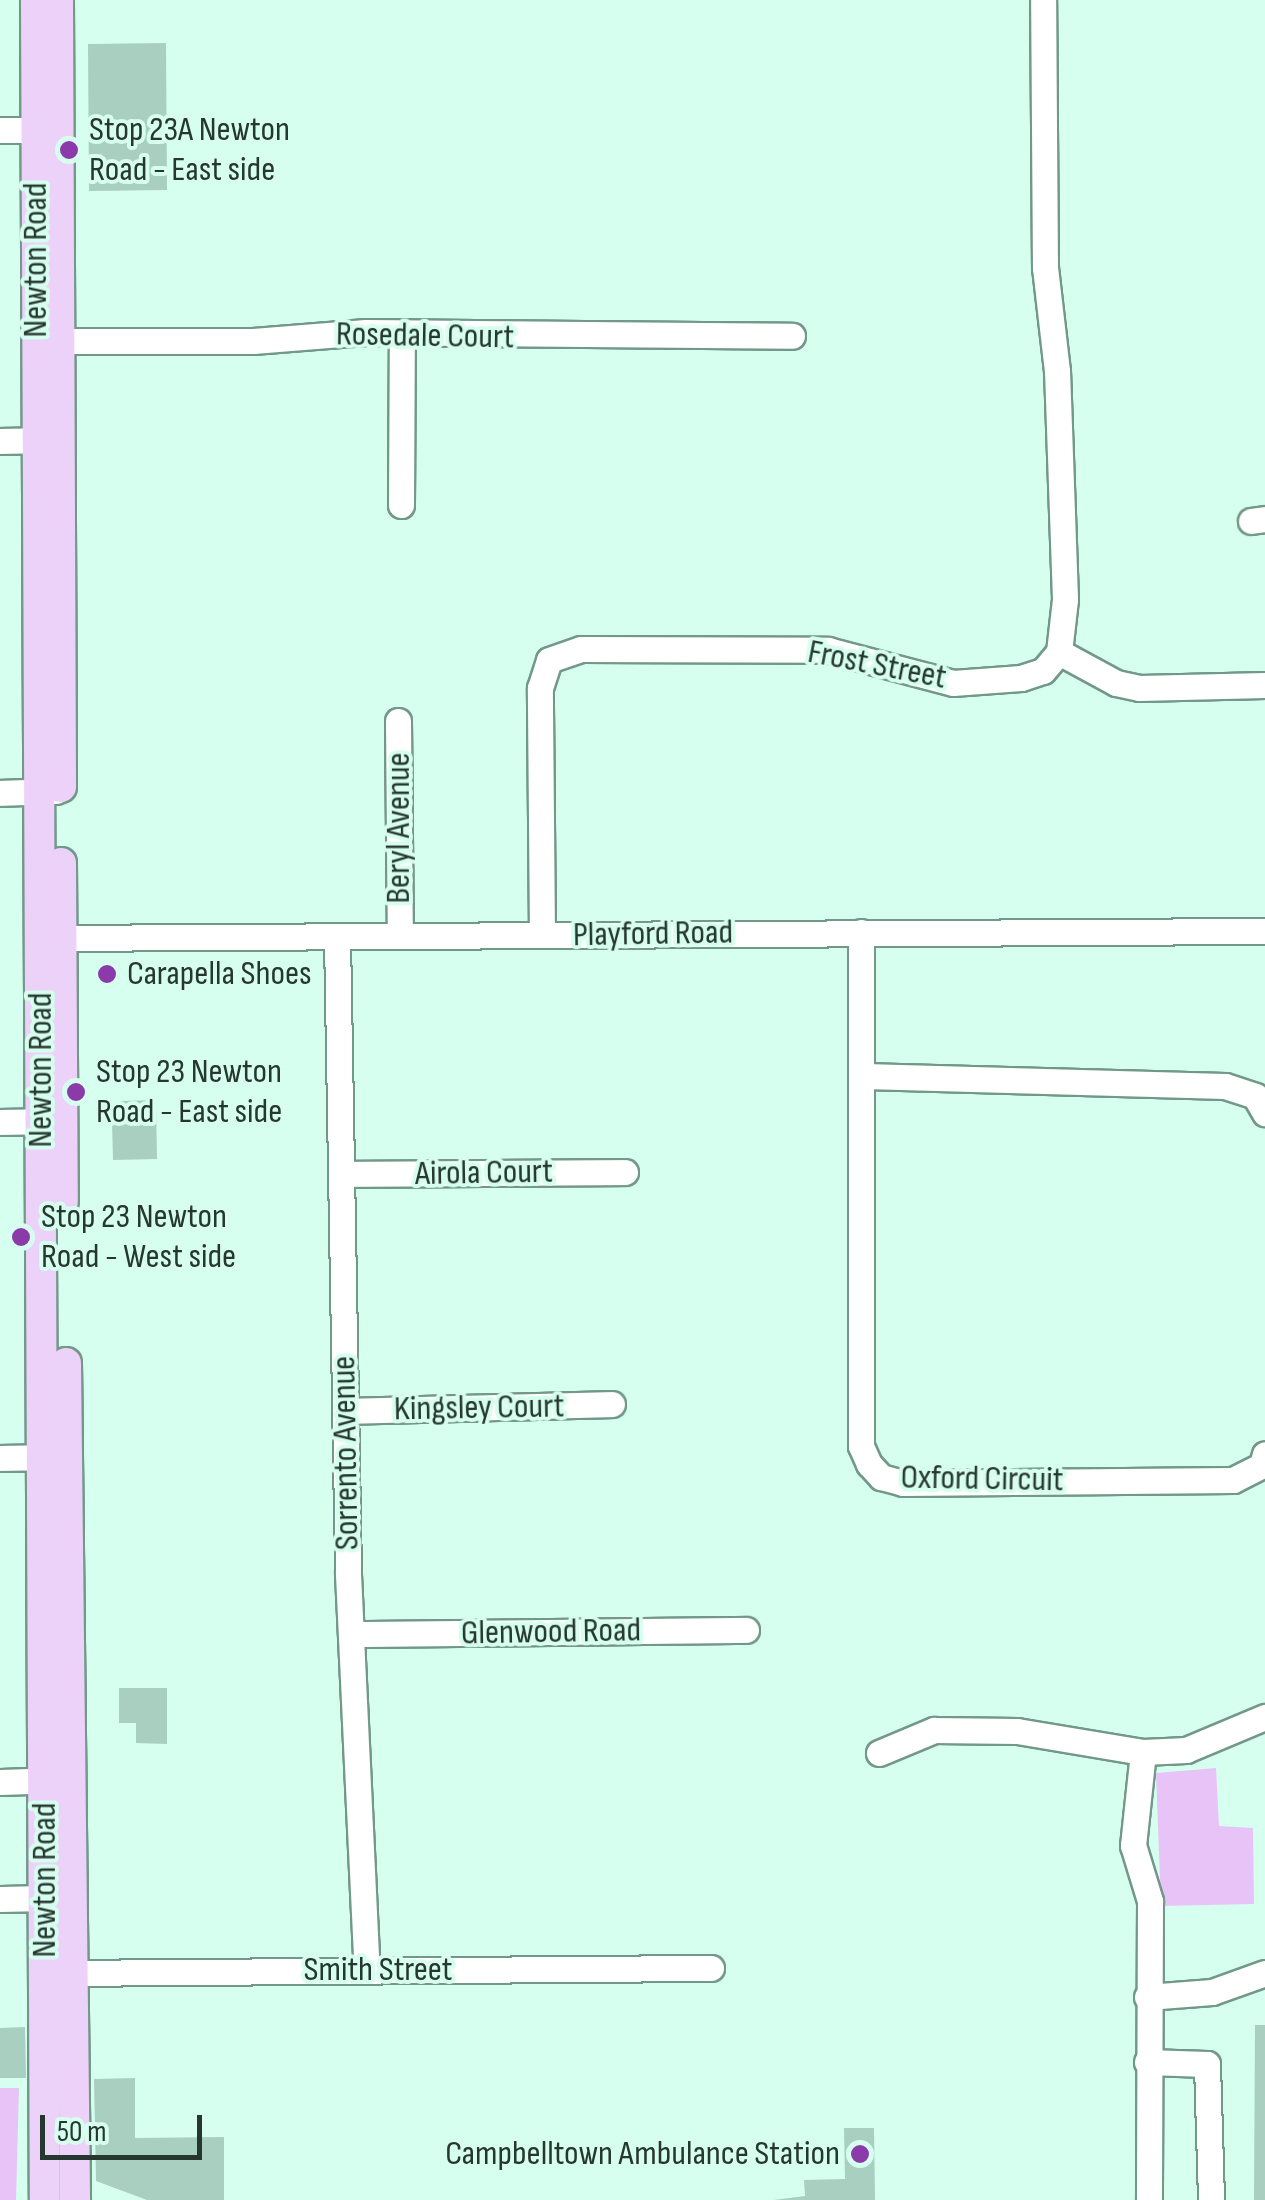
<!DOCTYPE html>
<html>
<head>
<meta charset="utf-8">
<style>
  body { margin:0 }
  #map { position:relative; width:1265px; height:2200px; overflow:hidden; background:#d6ffef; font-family:"Sofia Sans Condensed",sans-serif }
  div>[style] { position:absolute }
  .green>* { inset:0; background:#e8c3f8 }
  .building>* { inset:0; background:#a8cfc0 }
  .roads { filter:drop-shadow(2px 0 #72988a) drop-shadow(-2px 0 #72988a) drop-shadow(0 2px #72988a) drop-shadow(0 -2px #72988a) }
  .minor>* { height:25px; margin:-12.5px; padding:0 12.5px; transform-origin:12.5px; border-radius:12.5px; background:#fff }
  .major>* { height:30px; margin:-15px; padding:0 15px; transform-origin:15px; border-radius:15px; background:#ecd1f8 }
  .dots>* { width:28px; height:28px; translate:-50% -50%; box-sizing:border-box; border:5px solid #d6ffef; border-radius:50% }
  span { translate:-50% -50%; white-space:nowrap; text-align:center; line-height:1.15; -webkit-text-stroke:8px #d6ffef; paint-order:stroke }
  .poi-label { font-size:35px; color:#263630 }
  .left { translate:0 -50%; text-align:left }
  .right { translate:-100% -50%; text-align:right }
  .street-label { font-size:35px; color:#263630 }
  .scale { position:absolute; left:40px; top:2115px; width:162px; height:45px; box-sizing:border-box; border:5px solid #263630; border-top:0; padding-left:12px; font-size:30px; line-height:35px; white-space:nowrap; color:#263630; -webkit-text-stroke:8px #d6ffef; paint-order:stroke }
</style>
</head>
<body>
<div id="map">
  <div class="green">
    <div style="clip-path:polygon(1216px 1768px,1219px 1826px,1253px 1828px,1254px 1904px,1161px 1906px,1156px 1773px)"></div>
    <div style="clip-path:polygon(0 2088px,19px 2088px,16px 2200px,0 2200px)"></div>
  </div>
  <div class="building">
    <div style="clip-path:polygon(166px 43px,167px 190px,89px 191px,88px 44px)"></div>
    <div style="clip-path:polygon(156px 1100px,157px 1159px,113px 1160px,112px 1122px,122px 1122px,121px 1101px)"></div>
    <div style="clip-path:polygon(119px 1688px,167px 1688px,167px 1744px,136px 1743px,136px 1723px,119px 1723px)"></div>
    <div style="clip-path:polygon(1255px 2025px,1265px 2025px,1265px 2200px,1254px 2200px)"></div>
    <div style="clip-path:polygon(25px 2027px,26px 2078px,0 2078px,0 2028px)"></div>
    <div style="clip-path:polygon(135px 2078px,135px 2138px,224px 2137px,224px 2200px,147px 2200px,96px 2181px,94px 2079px)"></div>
    <div style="clip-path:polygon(844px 2128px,874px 2128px,875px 2200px,774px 2200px,805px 2196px,804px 2180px,845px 2179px)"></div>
  </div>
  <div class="roads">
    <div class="minor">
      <div style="left:0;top:130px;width:55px"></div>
      <div style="left:58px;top:341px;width:195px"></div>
      <div style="left:253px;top:341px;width:113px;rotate:-4.6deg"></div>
      <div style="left:366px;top:332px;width:426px;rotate:0.5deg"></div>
      <div style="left:0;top:441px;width:55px;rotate:-1deg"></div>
      <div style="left:401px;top:505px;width:172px;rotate:-89.7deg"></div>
      <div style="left:1251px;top:521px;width:14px;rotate:-8deg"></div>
      <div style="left:1059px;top:652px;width:65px;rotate:28.5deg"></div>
      <div style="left:1116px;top:683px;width:24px;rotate:12deg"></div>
      <div style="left:1139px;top:688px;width:126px;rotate:-1.4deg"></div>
      <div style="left:398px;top:721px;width:215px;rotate:89.5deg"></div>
      <div style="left:0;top:793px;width:56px;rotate:-2deg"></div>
      <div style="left:861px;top:932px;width:514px;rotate:90deg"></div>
      <div style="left:861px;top:1446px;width:20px;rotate:66deg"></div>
      <div style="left:869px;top:1464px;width:18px;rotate:47deg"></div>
      <div style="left:881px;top:1477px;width:23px;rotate:15deg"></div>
      <div style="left:903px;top:1483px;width:330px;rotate:-0.5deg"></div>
      <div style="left:1233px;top:1480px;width:33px;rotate:-27deg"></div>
      <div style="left:1262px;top:1465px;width:11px;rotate:-75deg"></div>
      <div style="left:542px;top:935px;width:247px;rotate:-90.5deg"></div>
      <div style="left:540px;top:688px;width:29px;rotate:-72deg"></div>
      <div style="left:549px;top:660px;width:34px;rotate:-19deg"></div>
      <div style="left:581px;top:649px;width:247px;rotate:0.2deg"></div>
      <div style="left:828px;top:650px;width:129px;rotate:14.8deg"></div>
      <div style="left:953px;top:683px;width:68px;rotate:-4.2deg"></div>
      <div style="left:1021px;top:678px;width:23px;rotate:-18deg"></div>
      <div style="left:1043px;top:671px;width:25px;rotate:-50deg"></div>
      <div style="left:1059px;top:652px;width:53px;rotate:-83.5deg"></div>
      <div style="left:1065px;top:599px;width:228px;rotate:-92deg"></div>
      <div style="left:1057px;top:371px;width:104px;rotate:-96.6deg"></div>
      <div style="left:1045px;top:268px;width:268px;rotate:-90.4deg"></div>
      <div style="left:337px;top:937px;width:637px;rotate:89.01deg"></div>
      <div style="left:348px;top:1574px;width:396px;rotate:87.3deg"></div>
      <div style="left:46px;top:938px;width:1219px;rotate:-0.33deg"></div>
      <div style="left:864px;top:1076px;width:361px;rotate:1.6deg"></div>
      <div style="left:1225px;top:1086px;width:32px;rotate:18deg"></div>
      <div style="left:1255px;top:1096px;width:20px;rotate:60deg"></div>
      <div style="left:0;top:1122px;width:60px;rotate:-1deg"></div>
      <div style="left:343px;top:1174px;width:282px;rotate:-0.4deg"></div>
      <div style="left:346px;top:1411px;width:266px;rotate:-1.5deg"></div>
      <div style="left:0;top:1458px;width:60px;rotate:-1deg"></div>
      <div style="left:355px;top:1634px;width:391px;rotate:-0.6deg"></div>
      <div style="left:1143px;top:1752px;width:94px;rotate:96.1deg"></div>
      <div style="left:1133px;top:1845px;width:59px;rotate:73.1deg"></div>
      <div style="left:1150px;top:1901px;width:299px;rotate:90.2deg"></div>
      <div style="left:879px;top:1753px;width:60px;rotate:-22.7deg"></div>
      <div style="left:934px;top:1730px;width:83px;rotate:0.7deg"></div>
      <div style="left:1017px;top:1731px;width:128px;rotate:9.5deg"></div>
      <div style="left:1143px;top:1752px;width:43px;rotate:-2.7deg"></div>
      <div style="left:1186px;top:1750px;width:86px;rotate:-22.7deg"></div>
      <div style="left:0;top:1782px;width:60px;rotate:-1.9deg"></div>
      <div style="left:0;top:1899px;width:45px;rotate:-1.3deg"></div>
      <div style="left:56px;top:1973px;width:655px;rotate:-0.44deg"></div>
      <div style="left:1147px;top:1997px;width:65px;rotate:-4.4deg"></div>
      <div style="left:1212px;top:1992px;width:56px;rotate:-19.7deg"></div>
      <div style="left:1147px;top:2062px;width:60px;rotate:1.9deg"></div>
      <div style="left:1207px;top:2064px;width:136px;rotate:88.3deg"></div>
    </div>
    <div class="major">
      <div style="left:36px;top:0;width:2200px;rotate:89.77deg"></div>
      <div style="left:58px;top:0;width:787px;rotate:89.78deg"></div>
      <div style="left:61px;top:863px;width:339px;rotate:89.7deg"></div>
      <div style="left:66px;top:1363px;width:837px;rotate:89.38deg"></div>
    </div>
  </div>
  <div class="dots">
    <div style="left:69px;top:150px;background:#8b3aa9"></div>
    <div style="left:107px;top:974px;background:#8b3aa9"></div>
    <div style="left:76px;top:1092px;background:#8b3aa9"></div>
    <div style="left:21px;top:1237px;background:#8b3aa9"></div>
    <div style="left:860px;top:2154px;background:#8b3aa9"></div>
  </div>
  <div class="poi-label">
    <span class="left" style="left:89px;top:150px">Stop 23A Newton<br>Road - East side</span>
    <span class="left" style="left:127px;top:974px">Carapella Shoes</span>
    <span class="left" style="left:96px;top:1092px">Stop 23 Newton<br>Road - East side</span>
    <span class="left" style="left:41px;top:1237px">Stop 23 Newton<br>Road - West side</span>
    <span class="right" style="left:840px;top:2154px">Campbelltown Ambulance Station</span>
  </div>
  <div class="street-label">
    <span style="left:36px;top:260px;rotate:-90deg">Newton Road</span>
    <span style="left:425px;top:336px;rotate:1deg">Rosedale Court</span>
    <span style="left:877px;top:665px;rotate:11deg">Frost Street</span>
    <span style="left:399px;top:828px;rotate:-90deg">Beryl Avenue</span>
    <span style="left:653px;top:934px;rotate:-1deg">Playford Road</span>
    <span style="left:41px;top:1070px;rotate:-90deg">Newton Road</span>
    <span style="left:484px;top:1173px;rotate:-1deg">Airola Court</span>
    <span style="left:479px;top:1408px;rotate:-1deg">Kingsley Court</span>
    <span style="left:346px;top:1453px;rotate:-91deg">Sorrento Avenue</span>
    <span style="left:982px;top:1479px;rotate:1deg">Oxford Circuit</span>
    <span style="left:551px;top:1632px;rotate:-1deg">Glenwood Road</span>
    <span style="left:45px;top:1880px;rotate:-90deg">Newton Road</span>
    <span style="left:378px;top:1970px">Smith Street</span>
  </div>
  <div class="scale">50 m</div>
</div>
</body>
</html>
